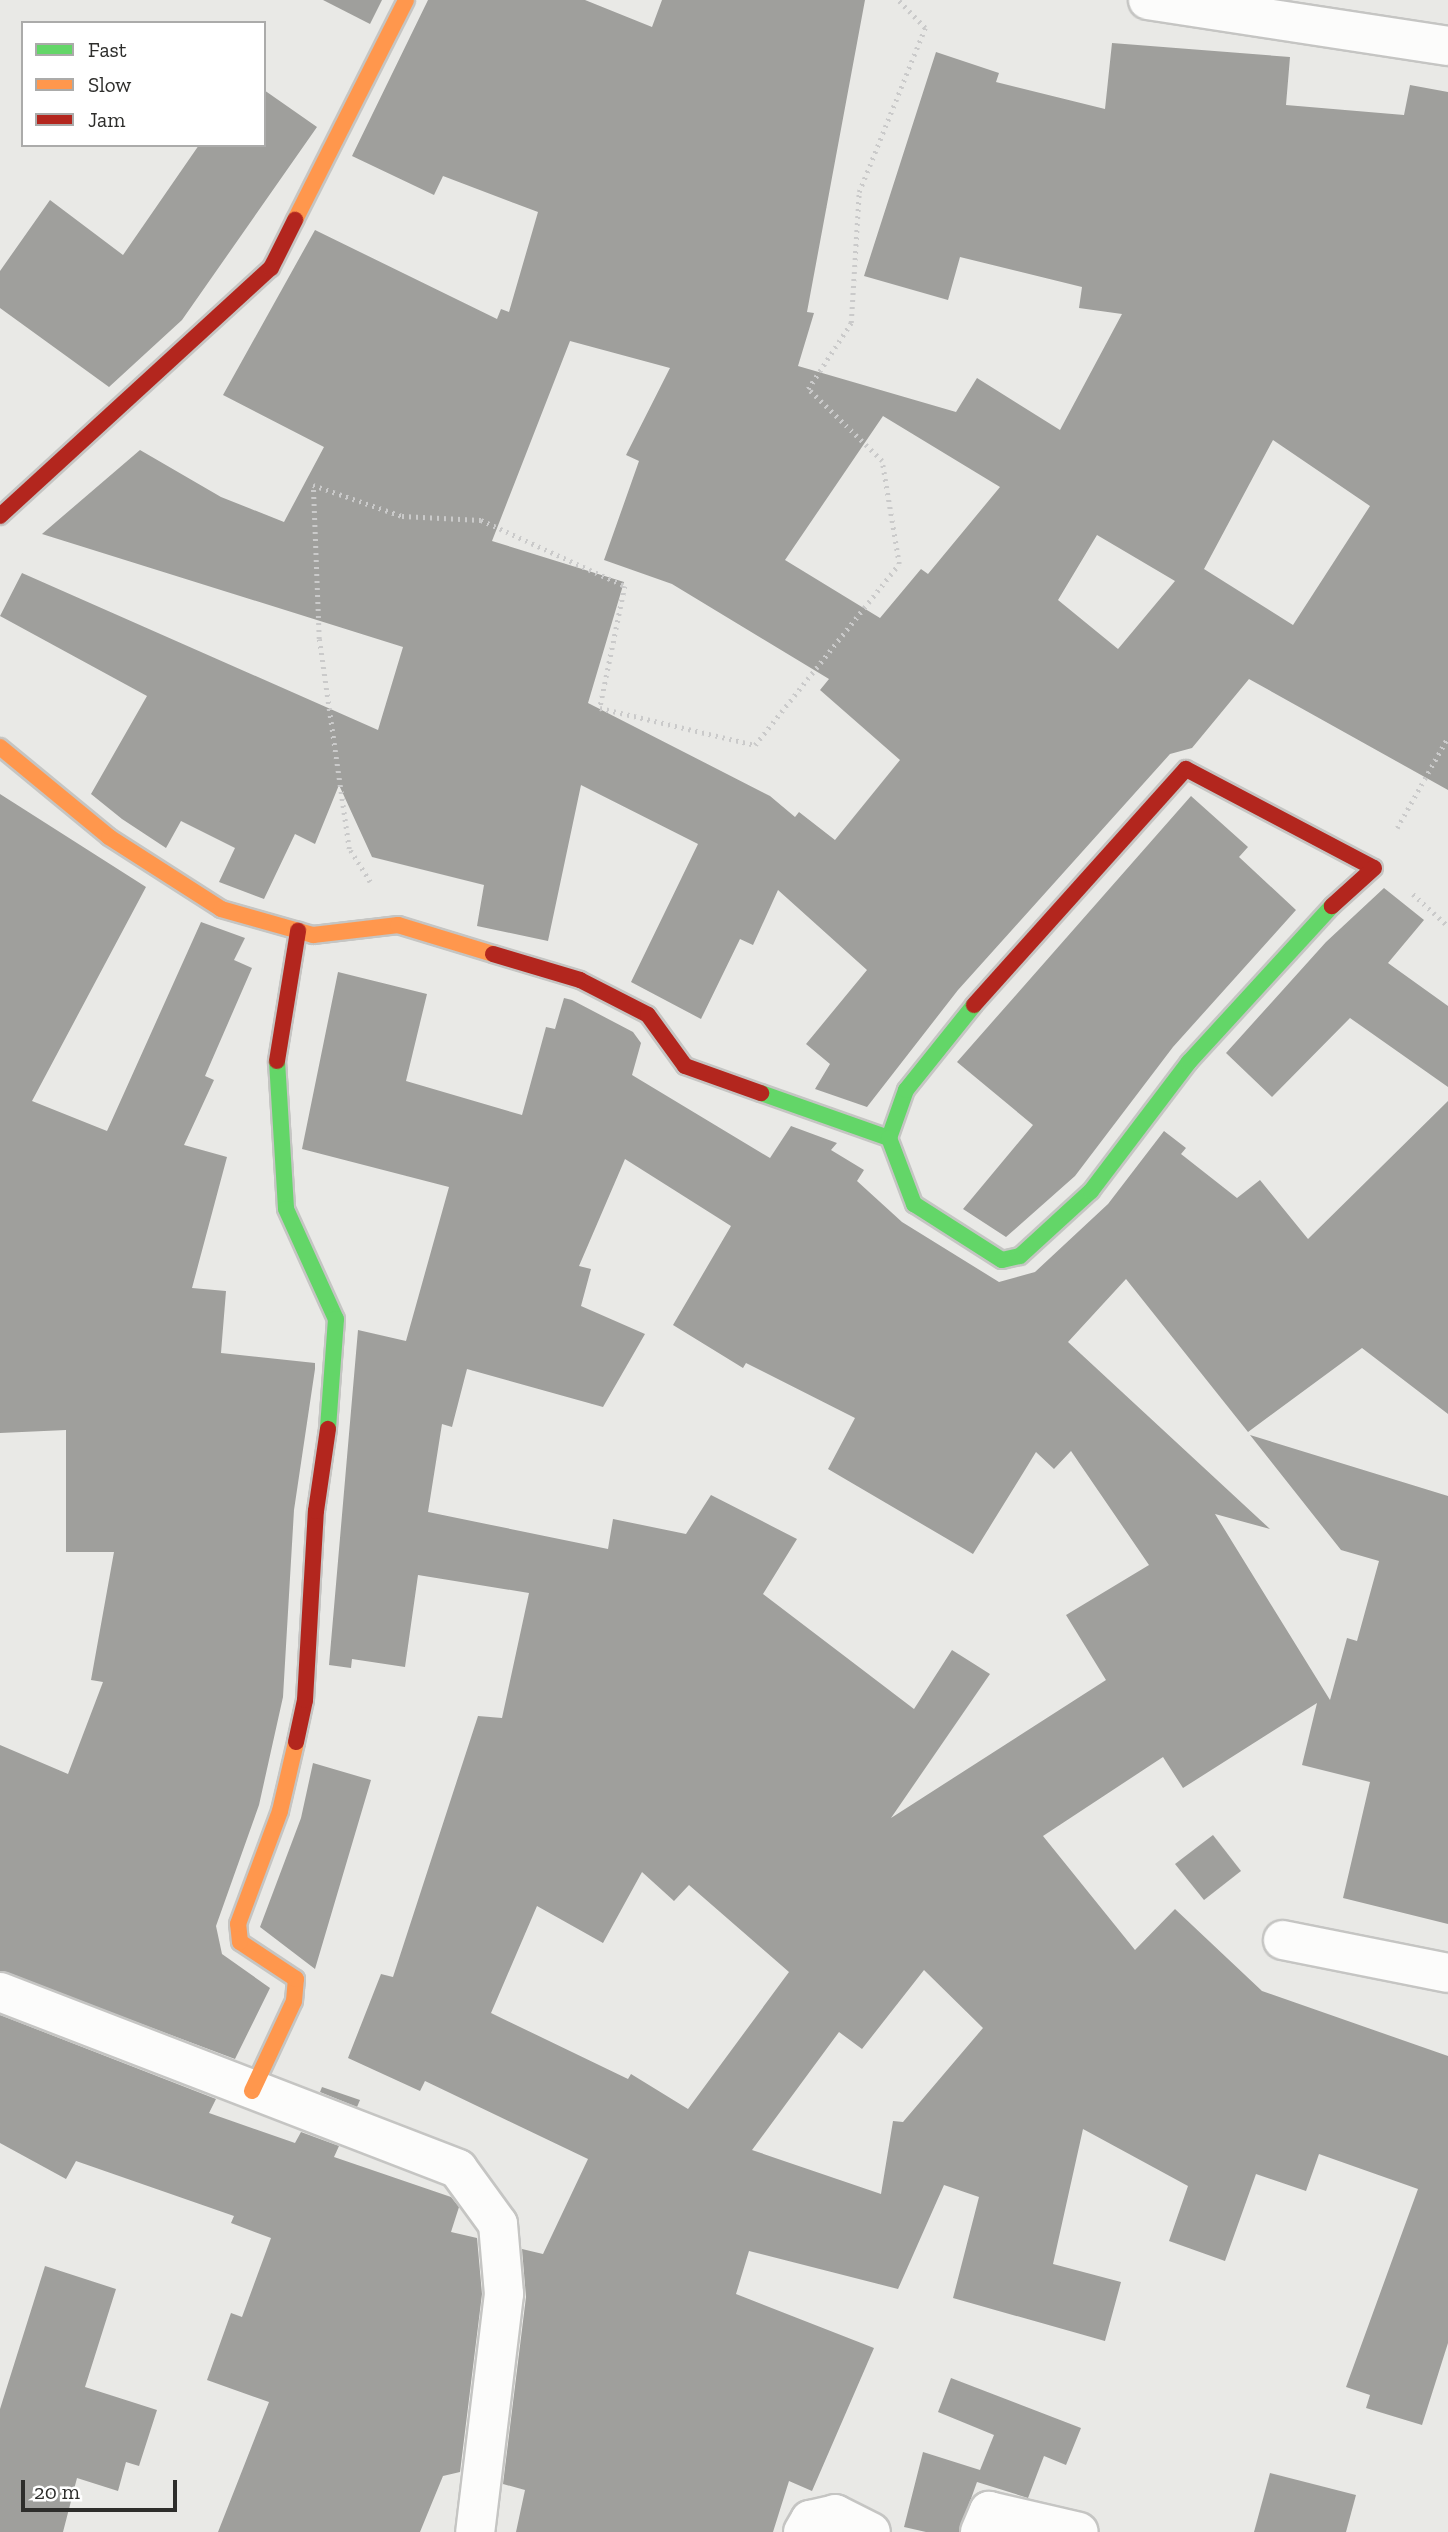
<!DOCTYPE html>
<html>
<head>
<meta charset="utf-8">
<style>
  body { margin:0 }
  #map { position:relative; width:1448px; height:2532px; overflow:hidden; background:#e9e9e6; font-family:"Zilla Slab",serif }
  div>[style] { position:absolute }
  .building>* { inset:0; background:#9f9f9c }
  .path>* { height:4.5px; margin-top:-2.25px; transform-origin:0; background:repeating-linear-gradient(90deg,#cacaca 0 2px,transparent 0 7px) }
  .roads { filter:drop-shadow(2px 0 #c5c5c3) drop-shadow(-2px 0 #c5c5c3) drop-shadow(0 2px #c5c5c3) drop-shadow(0 -2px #c5c5c3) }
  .street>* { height:38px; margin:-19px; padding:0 19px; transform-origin:19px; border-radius:19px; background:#fcfcfb }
  .fast>* { height:16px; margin:-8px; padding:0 8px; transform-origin:8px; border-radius:8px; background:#63d668 }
  .slow>* { height:16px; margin:-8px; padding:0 8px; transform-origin:8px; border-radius:8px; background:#ff974d }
  .jam>* { height:16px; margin:-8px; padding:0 8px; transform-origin:8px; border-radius:8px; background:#b3261e }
  span { translate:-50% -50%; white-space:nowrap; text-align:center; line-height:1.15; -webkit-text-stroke:7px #fff; paint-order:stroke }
  .legend { position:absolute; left:21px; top:21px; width:245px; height:126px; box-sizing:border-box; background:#fff; border:2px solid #ababaa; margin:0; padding:9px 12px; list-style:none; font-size:21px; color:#2d2d2b }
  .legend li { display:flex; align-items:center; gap:14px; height:35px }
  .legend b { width:35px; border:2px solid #ababaa }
  .scale { position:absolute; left:21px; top:2480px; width:156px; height:32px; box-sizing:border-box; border:4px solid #2d2d2b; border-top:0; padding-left:9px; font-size:21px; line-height:24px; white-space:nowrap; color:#2d2d2b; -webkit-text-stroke:5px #fff; paint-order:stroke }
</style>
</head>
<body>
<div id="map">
  <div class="building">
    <div style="clip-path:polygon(323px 0,382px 0,370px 24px)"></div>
    <div style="clip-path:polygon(evenodd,428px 0,585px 0,652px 27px,662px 0,865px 0,807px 312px,814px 313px,798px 366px,956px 412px,977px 378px,1060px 430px,1122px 314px,1079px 308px,1082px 287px,960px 257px,948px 300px,864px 276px,936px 52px,999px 73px,996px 82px,1105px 109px,1112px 43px,1290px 57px,1286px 105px,1404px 115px,1410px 85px,1448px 92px,1448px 790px,1249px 679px,1192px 748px,1170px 754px,958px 990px,867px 1107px,815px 1089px,830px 1064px,806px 1044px,867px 970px,778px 890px,753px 945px,740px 939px,701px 1019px,631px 982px,698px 844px,581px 785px,548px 941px,477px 926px,484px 885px,372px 857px,339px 785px,315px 844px,295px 834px,264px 899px,219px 882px,235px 848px,181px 821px,166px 848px,122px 819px,91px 794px,147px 696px,0 616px,22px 573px,378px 730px,403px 647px,42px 534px,140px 450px,221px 497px,284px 522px,324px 447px,223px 395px,315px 230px,497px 319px,501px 309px,509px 312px,538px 212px,443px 176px,434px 195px,352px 156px,428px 0,570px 341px,670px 368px,626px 455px,639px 461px,604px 560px,672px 584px,829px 679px,820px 690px,900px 760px,835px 840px,799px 812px,795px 817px,770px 796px,588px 703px,624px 582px,492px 541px,570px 341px,428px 0,883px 416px,1000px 487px,928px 574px,921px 569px,880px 618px,785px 560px,883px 416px,428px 0,1273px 440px,1370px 506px,1293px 625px,1204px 569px,1273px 440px,428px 0,1097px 535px,1175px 581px,1118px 649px,1058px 600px,1097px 535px)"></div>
    <div style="clip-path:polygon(264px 90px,317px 127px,182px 320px,109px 387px,0 308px,0 271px,50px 200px,123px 255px,199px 145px,264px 145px)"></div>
    <div style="clip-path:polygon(0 794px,146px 887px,32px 1101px,107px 1131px,201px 922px,245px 938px,234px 960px,252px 968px,205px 1076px,214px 1080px,184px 1145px,227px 1157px,192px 1288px,226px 1291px,221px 1353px,315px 1363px,315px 1369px,294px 1510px,283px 1697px,259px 1805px,216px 1926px,222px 1954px,270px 1988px,235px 2059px,0 1971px,0 1745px,68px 1774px,103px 1682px,91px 1680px,114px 1552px,66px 1552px,66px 1430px,0 1433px)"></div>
    <div style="clip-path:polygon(1191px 796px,1248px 847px,1239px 857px,1296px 910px,1173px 1047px,1075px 1176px,1006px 1237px,963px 1209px,1033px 1125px,957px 1062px)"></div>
    <div style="clip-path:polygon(1384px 888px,1424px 920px,1388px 963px,1448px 1006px,1448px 1087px,1350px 1018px,1272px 1097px,1226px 1053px,1326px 942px)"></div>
    <div style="clip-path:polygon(evenodd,338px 972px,427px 994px,406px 1081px,522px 1115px,546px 1027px,555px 1029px,564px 998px,572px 1000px,633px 1032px,641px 1043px,632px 1075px,770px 1158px,791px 1126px,837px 1143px,831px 1150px,864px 1170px,857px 1181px,902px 1222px,999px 1282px,1035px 1272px,1108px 1204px,1164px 1131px,1186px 1148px,1181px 1154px,1237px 1198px,1260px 1180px,1308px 1239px,1448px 1101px,1448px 1414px,1362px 1348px,1248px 1432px,1126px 1279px,1068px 1342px,1270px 1529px,1215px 1514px,1330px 1700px,1347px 1638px,1357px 1641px,1379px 1561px,1341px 1550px,1250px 1435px,1448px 1496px,1448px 1924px,1343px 1898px,1370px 1782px,1302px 1765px,1317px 1703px,1183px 1788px,1163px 1757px,1043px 1836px,1135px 1950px,1175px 1909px,1262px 1991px,1448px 2056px,1448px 2343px,1422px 2425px,1366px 2408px,1370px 2395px,1346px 2387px,1418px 2189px,1319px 2154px,1306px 2191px,1256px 2174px,1225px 2261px,1169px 2241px,1188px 2186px,1083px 2129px,1053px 2264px,1121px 2282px,1105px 2341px,953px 2298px,979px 2197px,944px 2185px,898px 2289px,749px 2251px,736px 2294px,874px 2348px,812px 2491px,789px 2481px,773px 2532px,516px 2532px,525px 2490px,503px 2484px,526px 2297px,522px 2249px,543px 2254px,588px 2159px,425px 2081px,420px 2091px,348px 2058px,381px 1974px,393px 1977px,478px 1716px,502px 1718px,529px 1593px,418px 1575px,405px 1667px,352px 1659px,351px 1668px,329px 1665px,358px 1330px,406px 1341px,449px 1187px,302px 1149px,338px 972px,625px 1159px,731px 1226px,673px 1325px,743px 1368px,746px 1363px,855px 1418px,828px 1469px,973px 1554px,1036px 1452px,1054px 1469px,1071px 1451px,1149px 1565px,1066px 1615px,1106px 1680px,891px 1818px,990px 1674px,952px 1650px,914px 1709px,763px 1594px,797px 1539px,711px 1495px,686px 1534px,613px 1519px,608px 1549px,428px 1512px,442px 1424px,452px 1427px,467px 1369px,603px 1407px,645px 1334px,581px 1306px,591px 1269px,579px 1266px,625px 1159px,338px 972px,642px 1872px,674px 1901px,689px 1885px,789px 1972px,688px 2109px,631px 2074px,628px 2079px,491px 2013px,537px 1906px,603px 1943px,642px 1872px,338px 972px,924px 1970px,983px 2028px,903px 2122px,893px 2121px,881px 2194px,752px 2150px,839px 2032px,862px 2049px,924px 1970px)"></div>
    <div style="clip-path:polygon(313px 1763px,371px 1780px,315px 1969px,260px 1927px,301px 1818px)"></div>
    <div style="clip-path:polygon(1213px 1835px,1241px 1871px,1204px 1900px,1175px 1864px)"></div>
    <div style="clip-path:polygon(0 2015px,216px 2099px,209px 2113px,295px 2143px,301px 2132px,339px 2146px,334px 2157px,451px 2197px,459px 2207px,451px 2232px,477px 2238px,482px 2294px,460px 2472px,443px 2476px,420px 2532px,218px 2532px,269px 2402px,207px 2380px,231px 2313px,242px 2317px,271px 2238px,231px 2223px,234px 2216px,76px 2161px,66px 2179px,0 2143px)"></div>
    <div style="clip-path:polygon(322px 2087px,360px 2100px,357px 2107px,320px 2092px)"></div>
    <div style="clip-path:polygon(45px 2266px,116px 2289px,85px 2387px,157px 2410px,139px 2466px,126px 2462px,118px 2491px,77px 2478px,63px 2532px,0 2532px,0 2409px)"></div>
    <div style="clip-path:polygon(951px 2378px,1081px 2428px,1066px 2465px,1044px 2456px,1028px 2498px,977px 2482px,959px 2532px,926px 2532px,904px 2527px,923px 2452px,980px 2470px,994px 2435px,938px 2412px)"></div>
    <div style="clip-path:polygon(1270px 2473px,1356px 2495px,1346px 2532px,1254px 2532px)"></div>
  </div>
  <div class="path">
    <div style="left:1397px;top:828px;width:104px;rotate:-60.7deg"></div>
    <div style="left:370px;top:882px;width:39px;rotate:-122deg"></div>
    <div style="left:349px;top:849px;width:212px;rotate:-98.1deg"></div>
    <div style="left:319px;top:639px;width:154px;rotate:-92.2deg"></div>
    <div style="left:313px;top:485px;width:94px;rotate:19.2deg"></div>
    <div style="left:402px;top:516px;width:79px;rotate:2.9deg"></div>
    <div style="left:481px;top:520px;width:158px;rotate:24.6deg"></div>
    <div style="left:625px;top:586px;width:125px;rotate:101.6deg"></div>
    <div style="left:600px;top:708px;width:159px;rotate:13.4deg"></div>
    <div style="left:755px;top:745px;width:231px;rotate:-51.5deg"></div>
    <div style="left:899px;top:564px;width:104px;rotate:-99.4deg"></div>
    <div style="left:882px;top:461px;width:103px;rotate:-135.8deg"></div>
    <div style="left:808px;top:389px;width:79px;rotate:-56.9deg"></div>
    <div style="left:851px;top:323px;width:131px;rotate:-86.5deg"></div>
    <div style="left:859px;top:192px;width:177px;rotate:-68.1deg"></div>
    <div style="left:925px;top:28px;width:39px;rotate:-134deg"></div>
    <div style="left:1413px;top:894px;width:47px;rotate:42.4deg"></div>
  </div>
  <div class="roads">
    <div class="street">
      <div style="left:1148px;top:0;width:304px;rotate:8.7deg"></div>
      <div style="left:1283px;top:1940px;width:168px;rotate:11.3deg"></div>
      <div style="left:0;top:1992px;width:491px;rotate:21.1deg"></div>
      <div style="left:458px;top:2169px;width:68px;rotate:54deg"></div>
      <div style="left:498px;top:2224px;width:70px;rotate:85.1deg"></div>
      <div style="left:504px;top:2294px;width:240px;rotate:96.9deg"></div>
      <div style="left:803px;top:2532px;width:14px;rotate:-60deg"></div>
      <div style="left:810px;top:2520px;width:26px;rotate:-13deg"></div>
      <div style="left:835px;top:2514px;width:40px;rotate:26.6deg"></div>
      <div style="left:980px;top:2532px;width:23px;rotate:-67deg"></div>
      <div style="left:989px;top:2511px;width:92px;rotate:13.1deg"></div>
    </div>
    <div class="fast">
      <div style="left:277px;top:1061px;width:148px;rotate:86.5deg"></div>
      <div style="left:286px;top:1209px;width:121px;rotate:65.6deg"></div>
      <div style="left:336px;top:1319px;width:110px;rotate:94.2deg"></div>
      <div style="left:761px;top:1093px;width:136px;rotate:19.4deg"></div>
      <div style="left:889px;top:1138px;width:51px;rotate:-70.5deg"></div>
      <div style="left:906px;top:1090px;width:109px;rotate:-51.3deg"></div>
      <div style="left:889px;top:1138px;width:71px;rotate:69.3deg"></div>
      <div style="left:914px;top:1204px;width:104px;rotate:32.5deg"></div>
      <div style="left:1002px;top:1260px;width:18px;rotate:-13deg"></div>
      <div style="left:1020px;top:1256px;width:96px;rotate:-42.5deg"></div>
      <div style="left:1091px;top:1191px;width:162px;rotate:-52.8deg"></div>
      <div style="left:1189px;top:1062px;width:212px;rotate:-47.5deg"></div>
    </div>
    <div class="slow">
      <div style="left:295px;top:220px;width:246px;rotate:-63.2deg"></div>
      <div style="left:0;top:747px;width:141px;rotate:39.5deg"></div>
      <div style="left:109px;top:837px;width:133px;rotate:32.7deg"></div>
      <div style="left:221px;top:909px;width:96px;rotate:15.8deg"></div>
      <div style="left:313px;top:935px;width:86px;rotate:-6.7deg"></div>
      <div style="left:398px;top:925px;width:99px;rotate:17deg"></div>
      <div style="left:252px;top:2091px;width:99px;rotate:-65deg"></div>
      <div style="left:294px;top:2001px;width:22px;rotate:-85deg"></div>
      <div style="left:296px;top:1979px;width:67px;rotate:-146.5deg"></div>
      <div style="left:240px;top:1942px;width:18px;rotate:-96deg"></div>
      <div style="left:238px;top:1924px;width:121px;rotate:-69.6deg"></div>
      <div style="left:280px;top:1811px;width:71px;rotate:-76.9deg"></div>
    </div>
    <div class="jam">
      <div style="left:0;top:516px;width:367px;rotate:-42.5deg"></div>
      <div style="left:271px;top:268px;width:54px;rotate:-63.4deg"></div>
      <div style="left:493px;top:954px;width:91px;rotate:16.6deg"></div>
      <div style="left:580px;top:980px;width:76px;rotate:27.2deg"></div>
      <div style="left:648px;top:1015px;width:63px;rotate:54deg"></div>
      <div style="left:685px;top:1066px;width:81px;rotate:19.6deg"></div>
      <div style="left:974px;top:1005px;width:317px;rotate:-48.1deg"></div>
      <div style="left:1186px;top:769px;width:212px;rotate:27.8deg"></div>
      <div style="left:1374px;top:868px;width:57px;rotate:137.9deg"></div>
      <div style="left:277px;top:1061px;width:132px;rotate:-80.8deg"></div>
      <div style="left:296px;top:1742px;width:43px;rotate:-77.9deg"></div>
      <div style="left:305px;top:1700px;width:189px;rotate:-86.7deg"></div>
      <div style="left:316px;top:1511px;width:83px;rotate:-81.7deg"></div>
    </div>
  </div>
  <ul class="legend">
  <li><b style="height:9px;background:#63d668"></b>Fast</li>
  <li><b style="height:9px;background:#ff974d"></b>Slow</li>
  <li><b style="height:9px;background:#b3261e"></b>Jam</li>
  </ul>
  <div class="scale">20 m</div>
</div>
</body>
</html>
